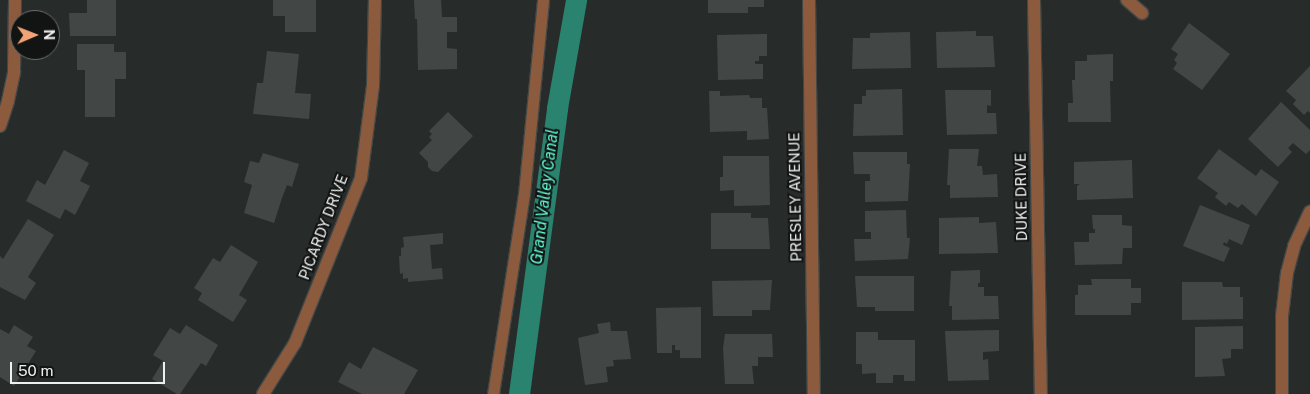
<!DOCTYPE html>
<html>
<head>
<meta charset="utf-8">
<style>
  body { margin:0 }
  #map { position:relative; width:1310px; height:394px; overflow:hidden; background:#272c2b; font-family:"Public Sans",sans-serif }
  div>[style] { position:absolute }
  .canal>* { height:21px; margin:-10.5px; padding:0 10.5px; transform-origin:10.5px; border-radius:10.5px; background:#2a836e }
  .building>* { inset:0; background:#424746 }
  .roads { filter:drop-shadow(1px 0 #434746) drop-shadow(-1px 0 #434746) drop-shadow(0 1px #434746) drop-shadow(0 -1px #434746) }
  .service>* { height:11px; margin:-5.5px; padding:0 5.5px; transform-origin:5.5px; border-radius:5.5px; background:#8c5b3e }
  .minor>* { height:12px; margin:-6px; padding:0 6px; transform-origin:6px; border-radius:6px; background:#8c5b3e }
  span { translate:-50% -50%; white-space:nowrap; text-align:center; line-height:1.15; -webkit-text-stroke:4px #121413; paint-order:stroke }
  .street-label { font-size:15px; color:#edf0ef }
  .water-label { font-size:16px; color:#5efbd6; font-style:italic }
  .north { position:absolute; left:10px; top:10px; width:50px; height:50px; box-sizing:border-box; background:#121413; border:1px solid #6a6c6b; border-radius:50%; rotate:89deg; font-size:14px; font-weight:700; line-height:20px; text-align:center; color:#edf0ef }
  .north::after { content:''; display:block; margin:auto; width:18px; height:22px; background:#efa377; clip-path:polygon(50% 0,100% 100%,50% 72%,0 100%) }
  .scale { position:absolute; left:10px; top:362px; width:155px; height:22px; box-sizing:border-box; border:2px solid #edf0ef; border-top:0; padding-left:6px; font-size:15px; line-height:18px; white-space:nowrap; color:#edf0ef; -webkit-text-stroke:4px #121413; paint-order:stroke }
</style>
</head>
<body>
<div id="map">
  <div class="canal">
    <div style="left:519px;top:394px;width:289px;rotate:-82.4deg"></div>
    <div style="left:557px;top:108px;width:110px;rotate:-80deg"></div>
  </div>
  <div class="building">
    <div style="clip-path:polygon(87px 0,116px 0,116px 36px,70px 36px,69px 13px,87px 13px)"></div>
    <div style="clip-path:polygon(273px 0,316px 0,316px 32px,285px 32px,285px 16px,273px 16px)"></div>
    <div style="clip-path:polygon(414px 0,441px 0,442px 17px,457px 17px,457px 32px,447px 32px,447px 48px,457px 49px,457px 69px,418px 70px,417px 19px,415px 19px)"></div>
    <div style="clip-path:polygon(708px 0,764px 0,764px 7px,748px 7px,748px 13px,708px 13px)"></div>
    <div style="clip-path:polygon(1189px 23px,1230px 54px,1202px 90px,1173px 69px,1177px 63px,1174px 60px,1178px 54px,1171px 49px)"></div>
    <div style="clip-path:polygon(976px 31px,976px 36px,993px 36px,995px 67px,937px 68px,936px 32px)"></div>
    <div style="clip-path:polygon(910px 32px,911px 68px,852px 69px,853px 38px,870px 38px,870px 33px)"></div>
    <div style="clip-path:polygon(767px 34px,767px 56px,759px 56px,759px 61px,755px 61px,755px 64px,763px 64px,763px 79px,718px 80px,717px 35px)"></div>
    <div style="clip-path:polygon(77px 44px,114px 44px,114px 52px,126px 52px,126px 79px,115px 79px,115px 117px,85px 117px,85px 70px,77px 70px)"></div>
    <div style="clip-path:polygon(267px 51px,299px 54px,295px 93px,311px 94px,309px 119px,253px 114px,257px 83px,263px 83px)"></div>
    <div style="clip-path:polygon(1113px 54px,1113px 81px,1110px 81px,1111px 122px,1068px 122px,1068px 103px,1073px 103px,1072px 80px,1075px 80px,1075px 61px,1087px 61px,1087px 55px)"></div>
    <div style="clip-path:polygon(1310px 66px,1310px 113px,1308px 111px,1304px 115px,1293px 104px,1296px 100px,1286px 91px)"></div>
    <div style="clip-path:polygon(902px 89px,903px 135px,853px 136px,854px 104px,862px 104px,862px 96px,866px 96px,866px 90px)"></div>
    <div style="clip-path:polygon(945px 90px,991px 90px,991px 106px,987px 105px,987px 113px,996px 113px,997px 134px,947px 135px)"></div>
    <div style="clip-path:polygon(709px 91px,720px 91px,720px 96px,749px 95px,750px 98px,762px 98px,762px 108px,767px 108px,769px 139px,747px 140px,747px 131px,710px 132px)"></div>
    <div style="clip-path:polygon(1281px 102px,1310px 130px,1310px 150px,1306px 154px,1293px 143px,1288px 148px,1292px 152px,1278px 167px,1248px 139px)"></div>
    <div style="clip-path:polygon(448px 112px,473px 136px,438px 172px,432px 171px,428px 167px,428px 162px,419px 153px,432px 140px,429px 137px,432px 134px,429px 131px)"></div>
    <div style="clip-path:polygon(949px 149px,979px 149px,977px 166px,982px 166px,983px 175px,997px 174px,998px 197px,950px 198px,950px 185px,947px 185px)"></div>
    <div style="clip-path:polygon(1219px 149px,1256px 176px,1261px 169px,1279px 182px,1256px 216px,1242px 204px,1238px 208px,1229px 202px,1226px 206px,1215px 197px,1218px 193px,1197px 178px)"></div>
    <div style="clip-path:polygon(64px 150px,89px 163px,80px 181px,90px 186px,75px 215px,65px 209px,60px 219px,26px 201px,37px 180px,45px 185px)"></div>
    <div style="clip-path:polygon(853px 152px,907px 152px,907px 164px,910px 164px,908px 201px,865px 202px,865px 181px,870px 181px,870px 174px,854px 174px)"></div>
    <div style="clip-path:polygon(263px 153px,299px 164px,292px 187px,287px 185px,282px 198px,274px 223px,244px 213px,252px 185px,244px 182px,250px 161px,259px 163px)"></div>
    <div style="clip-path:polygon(723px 156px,769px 156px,770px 205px,734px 206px,734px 190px,720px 191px,720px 177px,723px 177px)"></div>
    <div style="clip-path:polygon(1132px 160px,1133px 198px,1077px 200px,1077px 186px,1080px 184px,1074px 184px,1074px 162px)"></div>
    <div style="clip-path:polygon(1200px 205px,1250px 225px,1242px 245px,1229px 239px,1227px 244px,1224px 242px,1223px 245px,1230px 248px,1224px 262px,1183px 246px)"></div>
    <div style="clip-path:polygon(906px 210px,907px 238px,910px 238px,908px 259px,855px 261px,854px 239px,871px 239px,871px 232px,865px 232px,865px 211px)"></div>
    <div style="clip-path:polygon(711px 213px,751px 213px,751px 218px,768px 218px,770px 249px,711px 249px)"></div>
    <div style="clip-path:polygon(1092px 215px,1122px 215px,1122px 225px,1132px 226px,1132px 248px,1123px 248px,1122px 264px,1075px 265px,1074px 242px,1089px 242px,1089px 233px,1095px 233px,1095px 229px,1093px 229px)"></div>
    <div style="clip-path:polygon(979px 217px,979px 223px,996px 222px,998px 253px,939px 254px,939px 218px)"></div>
    <div style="clip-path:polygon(28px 219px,54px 235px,28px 277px,36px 283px,25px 300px,0 287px,0 256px,3px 259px)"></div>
    <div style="clip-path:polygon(443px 233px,443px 244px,430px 245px,432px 269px,442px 268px,443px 279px,408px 282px,408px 278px,403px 279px,403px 273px,400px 274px,399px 256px,401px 256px,401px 248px,404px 247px,403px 237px)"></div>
    <div style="clip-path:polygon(231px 245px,258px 262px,239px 295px,247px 300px,233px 322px,198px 300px,202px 293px,194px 288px,213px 258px,220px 262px)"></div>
    <div style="clip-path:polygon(980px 270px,980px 283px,978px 283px,978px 287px,984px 287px,984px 296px,998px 296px,999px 319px,952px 320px,952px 306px,949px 306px,951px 271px)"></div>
    <div style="clip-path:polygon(855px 276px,914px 276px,914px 311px,875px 311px,875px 307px,857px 307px)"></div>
    <div style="clip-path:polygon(1091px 279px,1131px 279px,1131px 288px,1141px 288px,1141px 303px,1131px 303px,1131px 315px,1075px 315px,1075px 295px,1078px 295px,1078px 285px,1092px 285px)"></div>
    <div style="clip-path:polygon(772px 280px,770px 310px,752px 310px,752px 316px,713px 316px,712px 281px)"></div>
    <div style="clip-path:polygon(1182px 282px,1222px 282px,1223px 287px,1240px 287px,1240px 297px,1243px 297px,1243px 319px,1182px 320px)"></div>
    <div style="clip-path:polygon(701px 307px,701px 358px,680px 358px,680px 350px,675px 350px,675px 345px,672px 345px,672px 353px,657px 353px,656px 308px)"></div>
    <div style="clip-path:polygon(610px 322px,611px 331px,627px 331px,631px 359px,613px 360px,614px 366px,606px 367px,608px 382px,585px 385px,578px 338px,599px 333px,597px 324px)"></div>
    <div style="clip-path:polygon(14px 325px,33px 337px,27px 346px,36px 351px,14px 386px,0 377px,0 329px,9px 334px)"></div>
    <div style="clip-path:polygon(186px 325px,218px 345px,206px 366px,201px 363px,180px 394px,177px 394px,152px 379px,163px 361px,153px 355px,170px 328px,180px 334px)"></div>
    <div style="clip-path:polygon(1243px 326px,1243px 349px,1231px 349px,1231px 358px,1222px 359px,1225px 376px,1195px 377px,1195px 327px)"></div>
    <div style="clip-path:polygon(999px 330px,999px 351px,983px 352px,983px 360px,988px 359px,989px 380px,948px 381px,945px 331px)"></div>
    <div style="clip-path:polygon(856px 332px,878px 332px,878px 340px,915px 340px,915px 381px,904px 381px,904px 375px,893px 375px,893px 383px,876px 383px,876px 373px,862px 374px,862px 364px,856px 364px)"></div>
    <div style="clip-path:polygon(725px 334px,772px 334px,773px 357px,758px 357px,758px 366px,752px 366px,754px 384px,725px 384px,723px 348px)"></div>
    <div style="clip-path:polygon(373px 347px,418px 370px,404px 394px,362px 394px,338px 382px,349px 362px,361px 369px)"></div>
  </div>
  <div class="roads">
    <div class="service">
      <div style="left:493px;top:394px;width:202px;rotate:-81.2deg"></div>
      <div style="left:524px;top:194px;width:195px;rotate:-84.4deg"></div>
    </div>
    <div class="minor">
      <div style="left:809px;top:0;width:394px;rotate:89.3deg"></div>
      <div style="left:1034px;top:0;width:394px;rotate:89deg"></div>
      <div style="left:1127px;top:0;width:20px;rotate:41deg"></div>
      <div style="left:0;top:126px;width:26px;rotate:-72deg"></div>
      <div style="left:8px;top:101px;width:30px;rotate:-78deg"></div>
      <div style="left:14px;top:72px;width:72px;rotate:-89.2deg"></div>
      <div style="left:263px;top:394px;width:60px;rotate:-57.9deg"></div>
      <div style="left:295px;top:343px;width:178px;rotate:-68.2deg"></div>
      <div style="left:361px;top:178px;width:93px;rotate:-82.6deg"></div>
      <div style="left:373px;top:86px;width:86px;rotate:-88.7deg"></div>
      <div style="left:1282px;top:394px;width:78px;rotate:-90deg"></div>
      <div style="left:1282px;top:316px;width:43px;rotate:-83.4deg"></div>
      <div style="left:1287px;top:273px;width:28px;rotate:-75deg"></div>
      <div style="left:1294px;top:246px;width:38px;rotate:-65deg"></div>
    </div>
  </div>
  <div class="street-label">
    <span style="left:795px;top:197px;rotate:-91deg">PRESLEY AVENUE</span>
    <span style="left:1021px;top:197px;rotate:-91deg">DUKE DRIVE</span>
    <span style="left:323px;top:227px;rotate:-69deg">PICARDY DRIVE</span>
  </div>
  <div class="water-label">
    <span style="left:545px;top:197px;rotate:-83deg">Grand Valley Canal</span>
  </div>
  <div class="north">N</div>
  <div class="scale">50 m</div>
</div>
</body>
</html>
